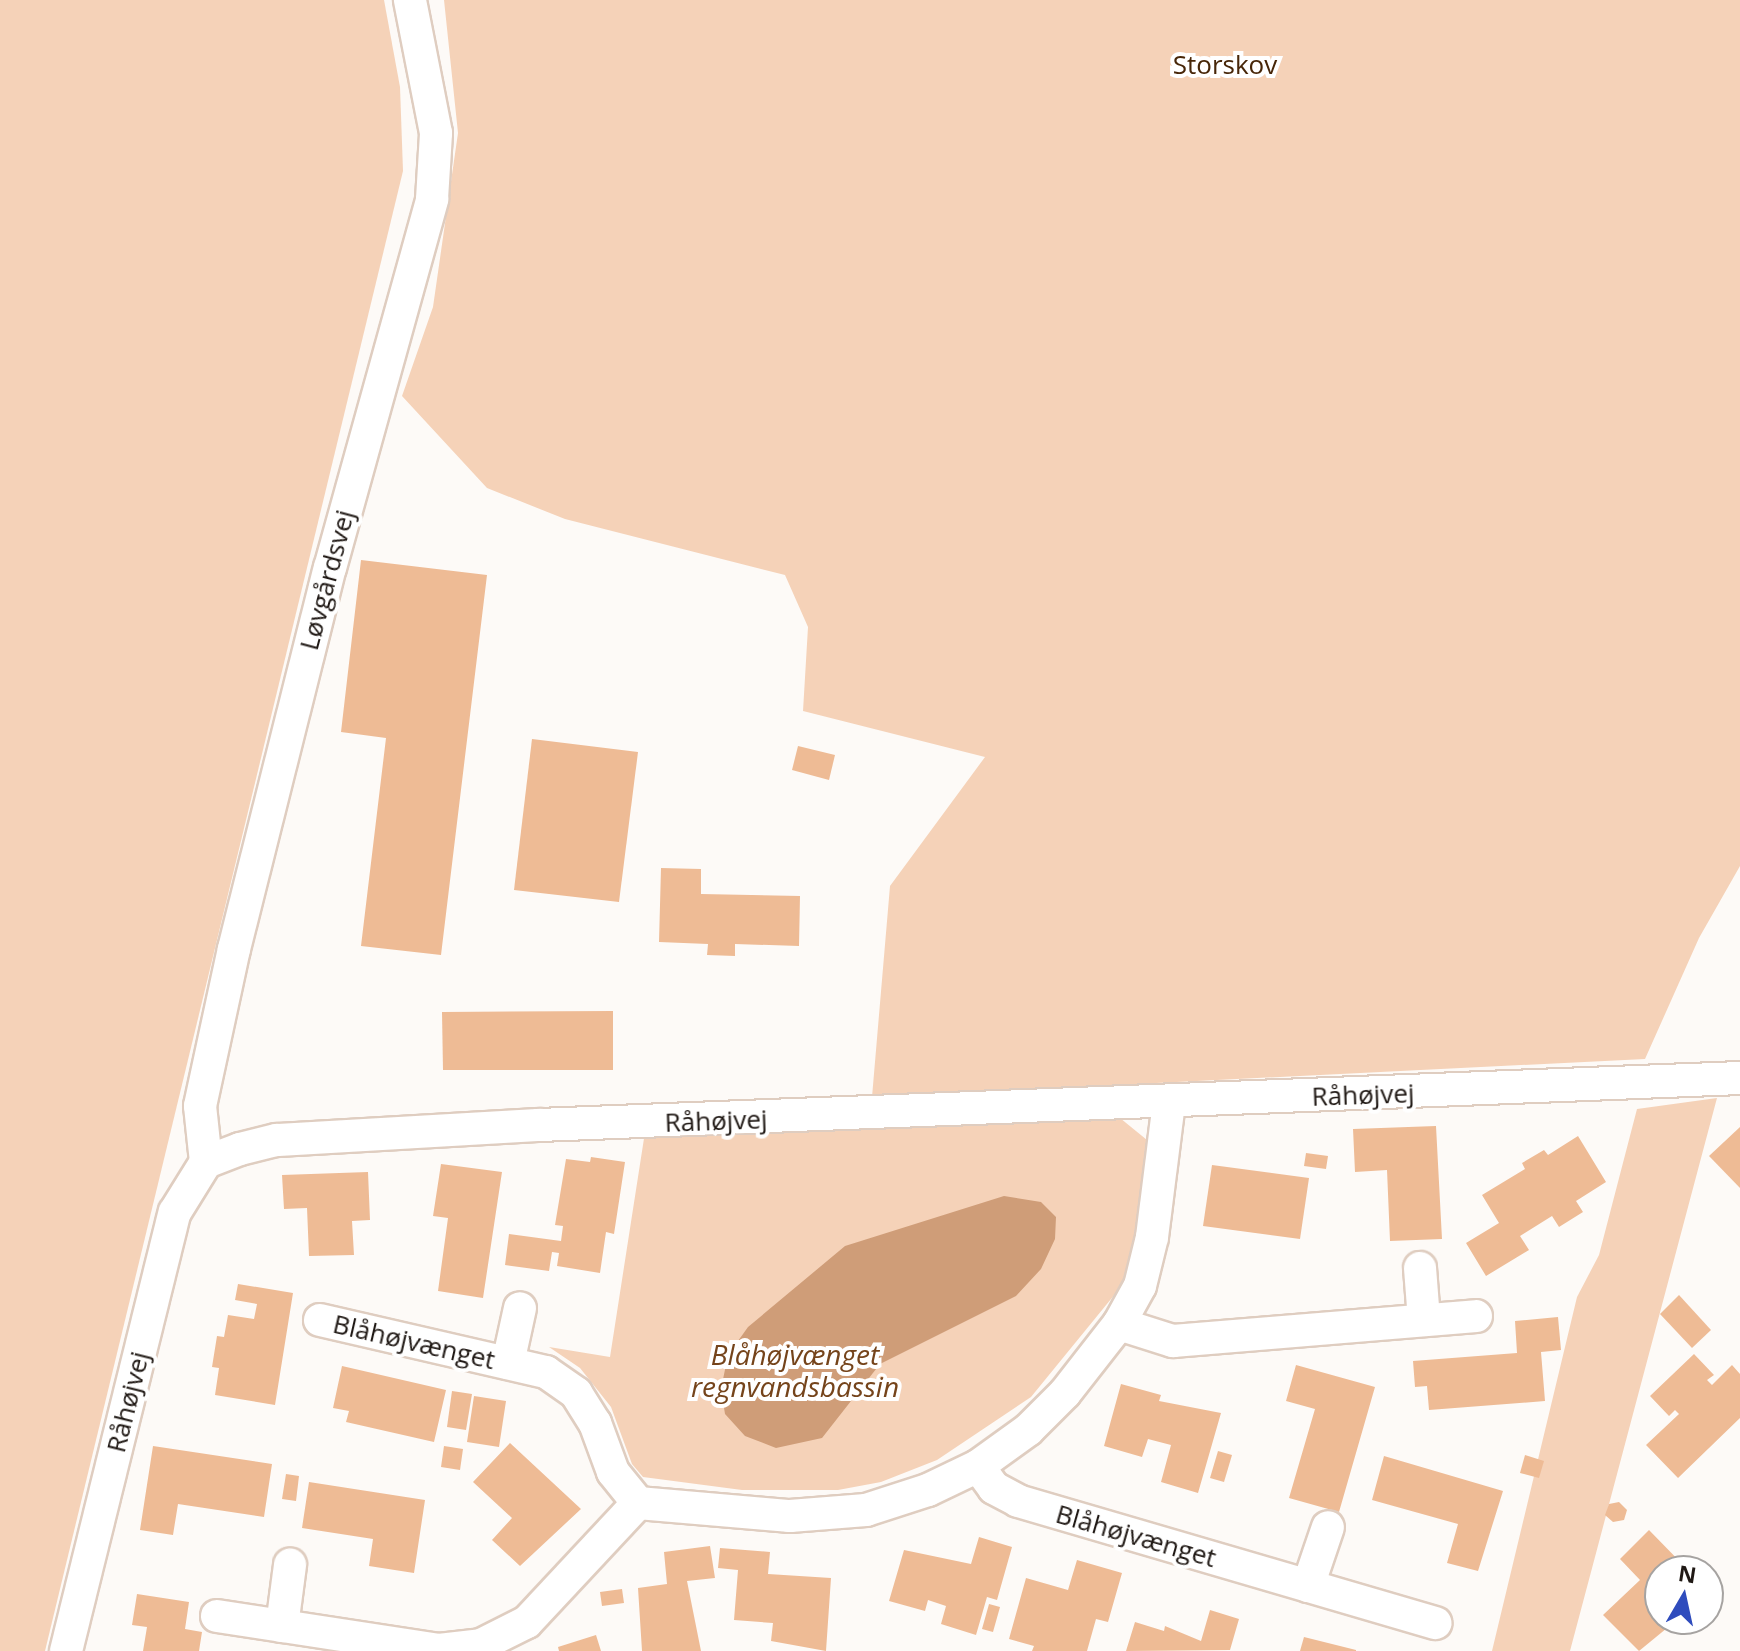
<!DOCTYPE html>
<html>
<head>
<meta charset="utf-8">
<style>
  body { margin:0 }
  #map { position:relative; width:1740px; height:1651px; overflow:hidden; background:#fdfaf7; font-family:"Open Sans",sans-serif }
  div>[style] { position:absolute }
  .green>* { inset:0; background:#f5d2b8 }
  .water>* { inset:0; background:#cf9d78 }
  .building>* { inset:0; background:#eebb95 }
  .roads { filter:drop-shadow(2px 0 #dfcdc0) drop-shadow(-2px 0 #dfcdc0) drop-shadow(0 2px #dfcdc0) drop-shadow(0 -2px #dfcdc0) }
  .minor>* { height:32px; margin:-16px; padding:0 16px; transform-origin:16px; border-radius:16px; background:#fff }
  span { translate:-50% -50%; white-space:nowrap; text-align:center; line-height:1.15; -webkit-text-stroke:8px #fff; paint-order:stroke }
  .park-label { font-size:26px; color:#472608 }
  .street-label { font-size:26px; color:#201915 }
  .water-label { font-size:28px; color:#75441b; font-style:italic }
  .north { position:absolute; left:1644px; top:1555px; width:80px; height:80px; box-sizing:border-box; background:#fff; border:2px solid #a6a3a1; border-radius:50%; rotate:9deg; font-size:22px; font-weight:700; line-height:32px; text-align:center; color:#201915 }
  .north::after { content:''; display:block; margin:auto; width:28px; height:36px; background:#2f4cbd; clip-path:polygon(50% 0,100% 100%,50% 72%,0 100%) }
</style>
</head>
<body>
<div id="map">
  <div class="green">
    <div style="clip-path:polygon(0 0,384px 0,400px 87px,403px 171px,45px 1651px,0 1651px)"></div>
    <div style="clip-path:polygon(444px 0,1740px 0,1740px 866px,1699px 938px,1645px 1059px,872px 1097px,890px 886px,985px 757px,803px 711px,808px 627px,785px 575px,565px 519px,487px 488px,402px 396px,433px 307px,458px 133px)"></div>
    <div style="clip-path:polygon(1717px 1098px,1570px 1651px,1492px 1651px,1577px 1297px,1599px 1255px,1637px 1109px)"></div>
    <div style="clip-path:polygon(1120px 1118px,1147px 1140px,1131px 1260px,1120px 1288px,1031px 1397px,937px 1460px,881px 1482px,838px 1490px,742px 1490px,643px 1477px,632px 1464px,611px 1407px,580px 1368px,549px 1347px,610px 1357px,645px 1132px)"></div>
  </div>
  <div class="water">
    <div style="clip-path:polygon(1004px 1196px,1041px 1202px,1056px 1217px,1055px 1239px,1041px 1269px,1016px 1296px,880px 1364px,822px 1438px,776px 1448px,745px 1436px,725px 1414px,721px 1389px,728px 1355px,748px 1327px,845px 1246px)"></div>
  </div>
  <div class="building">
    <div style="clip-path:polygon(361px 560px,487px 575px,441px 955px,361px 946px,386px 738px,341px 732px)"></div>
    <div style="clip-path:polygon(532px 739px,638px 752px,619px 902px,514px 890px)"></div>
    <div style="clip-path:polygon(798px 746px,835px 755px,829px 780px,792px 770px)"></div>
    <div style="clip-path:polygon(661px 868px,701px 869px,701px 894px,800px 896px,799px 946px,735px 944px,735px 956px,707px 955px,708px 944px,659px 942px)"></div>
    <div style="clip-path:polygon(613px 1011px,613px 1070px,443px 1070px,442px 1012px)"></div>
    <div style="clip-path:polygon(1436px 1126px,1442px 1239px,1390px 1241px,1387px 1170px,1355px 1172px,1353px 1129px)"></div>
    <div style="clip-path:polygon(1740px 1127px,1740px 1188px,1709px 1156px)"></div>
    <div style="clip-path:polygon(1578px 1136px,1606px 1182px,1576px 1201px,1583px 1212px,1559px 1227px,1552px 1216px,1520px 1236px,1529px 1250px,1486px 1276px,1466px 1243px,1499px 1223px,1482px 1195px,1525px 1169px,1522px 1163px,1544px 1150px,1548px 1155px)"></div>
    <div style="clip-path:polygon(1306px 1153px,1328px 1156px,1326px 1169px,1304px 1166px)"></div>
    <div style="clip-path:polygon(591px 1157px,625px 1162px,614px 1234px,606px 1232px,600px 1273px,557px 1266px,559px 1253px,552px 1252px,549px 1271px,505px 1265px,509px 1234px,561px 1241px,563px 1226px,555px 1225px,566px 1159px,590px 1162px)"></div>
    <div style="clip-path:polygon(441px 1164px,502px 1172px,483px 1298px,438px 1291px,448px 1218px,433px 1216px)"></div>
    <div style="clip-path:polygon(1212px 1165px,1309px 1178px,1300px 1239px,1203px 1226px)"></div>
    <div style="clip-path:polygon(368px 1172px,370px 1220px,352px 1221px,354px 1255px,309px 1256px,307px 1208px,284px 1209px,282px 1175px)"></div>
    <div style="clip-path:polygon(238px 1284px,293px 1293px,275px 1405px,215px 1395px,219px 1368px,212px 1367px,217px 1336px,224px 1337px,228px 1315px,254px 1319px,257px 1304px,235px 1300px)"></div>
    <div style="clip-path:polygon(1679px 1295px,1711px 1330px,1692px 1348px,1660px 1314px)"></div>
    <div style="clip-path:polygon(1558px 1317px,1561px 1350px,1541px 1352px,1545px 1401px,1429px 1410px,1427px 1386px,1415px 1387px,1413px 1361px,1517px 1353px,1515px 1321px)"></div>
    <div style="clip-path:polygon(1694px 1354px,1714px 1375px,1707px 1380px,1712px 1385px,1732px 1365px,1740px 1374px,1740px 1418px,1678px 1478px,1646px 1445px,1679px 1414px,1675px 1410px,1669px 1416px,1650px 1396px)"></div>
    <div style="clip-path:polygon(1296px 1365px,1375px 1387px,1339px 1512px,1289px 1498px,1315px 1409px,1286px 1401px)"></div>
    <div style="clip-path:polygon(342px 1366px,446px 1390px,434px 1442px,346px 1422px,349px 1411px,333px 1408px)"></div>
    <div style="clip-path:polygon(1121px 1384px,1161px 1395px,1159px 1401px,1221px 1413px,1198px 1493px,1161px 1482px,1171px 1445px,1148px 1439px,1142px 1457px,1104px 1446px)"></div>
    <div style="clip-path:polygon(452px 1391px,472px 1394px,466px 1430px,447px 1427px)"></div>
    <div style="clip-path:polygon(474px 1396px,506px 1401px,499px 1447px,467px 1442px)"></div>
    <div style="clip-path:polygon(510px 1443px,581px 1509px,520px 1566px,492px 1540px,512px 1518px,473px 1482px)"></div>
    <div style="clip-path:polygon(153px 1446px,272px 1464px,264px 1517px,178px 1504px,173px 1535px,140px 1530px)"></div>
    <div style="clip-path:polygon(444px 1446px,463px 1449px,460px 1470px,441px 1467px)"></div>
    <div style="clip-path:polygon(1218px 1451px,1232px 1455px,1224px 1482px,1210px 1478px)"></div>
    <div style="clip-path:polygon(1525px 1455px,1544px 1461px,1539px 1478px,1520px 1473px)"></div>
    <div style="clip-path:polygon(1384px 1456px,1503px 1491px,1478px 1571px,1447px 1563px,1458px 1524px,1372px 1500px)"></div>
    <div style="clip-path:polygon(286px 1474px,299px 1476px,296px 1501px,282px 1499px)"></div>
    <div style="clip-path:polygon(309px 1482px,425px 1500px,414px 1573px,369px 1566px,373px 1539px,302px 1528px)"></div>
    <div style="clip-path:polygon(1619px 1502px,1627px 1510px,1624px 1520px,1613px 1522px,1605px 1515px,1609px 1504px)"></div>
    <div style="clip-path:polygon(1649px 1530px,1689px 1571px,1660px 1571px,1660px 1619px,1678px 1619px,1639px 1651px,1603px 1615px,1640px 1580px,1620px 1559px)"></div>
    <div style="clip-path:polygon(979px 1537px,1012px 1547px,997px 1600px,987px 1597px,976px 1635px,941px 1624px,946px 1606px,928px 1600px,925px 1611px,889px 1601px,904px 1550px,971px 1564px)"></div>
    <div style="clip-path:polygon(710px 1546px,715px 1578px,687px 1581px,701px 1651px,642px 1651px,638px 1588px,667px 1584px,664px 1552px)"></div>
    <div style="clip-path:polygon(720px 1548px,770px 1552px,768px 1574px,831px 1578px,826px 1651px,771px 1641px,773px 1623px,734px 1620px,738px 1570px,718px 1568px)"></div>
    <div style="clip-path:polygon(1077px 1560px,1122px 1573px,1108px 1622px,1096px 1619px,1087px 1651px,1032px 1651px,1034px 1646px,1009px 1639px,1026px 1578px,1068px 1590px)"></div>
    <div style="clip-path:polygon(622px 1589px,624px 1603px,602px 1606px,600px 1592px)"></div>
    <div style="clip-path:polygon(137px 1594px,189px 1602px,185px 1629px,202px 1632px,199px 1651px,143px 1651px,147px 1627px,132px 1625px)"></div>
    <div style="clip-path:polygon(989px 1604px,1000px 1607px,993px 1632px,982px 1629px)"></div>
    <div style="clip-path:polygon(1210px 1610px,1239px 1619px,1230px 1650px,1126px 1651px,1135px 1622px,1164px 1631px,1165px 1626px,1201px 1641px)"></div>
    <div style="clip-path:polygon(596px 1635px,601px 1651px,559px 1651px,558px 1647px)"></div>
    <div style="clip-path:polygon(1304px 1637px,1356px 1650px,1356px 1651px,1300px 1651px)"></div>
  </div>
  <div class="roads">
    <div class="minor">
      <div style="left:206px;top:1162px;width:56px;rotate:-96.1deg"></div>
      <div style="left:200px;top:1106px;width:161px;rotate:-77.8deg"></div>
      <div style="left:234px;top:949px;width:393px;rotate:-75.9deg"></div>
      <div style="left:330px;top:568px;width:383px;rotate:-74.5deg"></div>
      <div style="left:432px;top:199px;width:66px;rotate:-86.5deg"></div>
      <div style="left:436px;top:133px;width:136px;rotate:-101.1deg"></div>
      <div style="left:1420px;top:1268px;width:52px;rotate:85.6deg"></div>
      <div style="left:320px;top:1320px;width:232px;rotate:13deg"></div>
      <div style="left:546px;top:1372px;width:37px;rotate:35deg"></div>
      <div style="left:576px;top:1393px;width:36px;rotate:58deg"></div>
      <div style="left:595px;top:1423px;width:52px;rotate:69.8deg"></div>
      <div style="left:613px;top:1472px;width:40px;rotate:51deg"></div>
      <div style="left:1119px;top:1324px;width:57px;rotate:17.5deg"></div>
      <div style="left:1173px;top:1341px;width:304px;rotate:-4.7deg"></div>
      <div style="left:508px;top:1363px;width:56px;rotate:-77.7deg"></div>
      <div style="left:978px;top:1466px;width:27px;rotate:54deg"></div>
      <div style="left:994px;top:1488px;width:27px;rotate:28deg"></div>
      <div style="left:1018px;top:1501px;width:435px;rotate:16.3deg"></div>
      <div style="left:1308px;top:1586px;width:62px;rotate:-71.3deg"></div>
      <div style="left:217px;top:1616px;width:225px;rotate:8.7deg"></div>
      <div style="left:439px;top:1650px;width:42px;rotate:-6.8deg"></div>
      <div style="left:481px;top:1645px;width:51px;rotate:-26.6deg"></div>
      <div style="left:527px;top:1622px;width:163px;rotate:-47deg"></div>
      <div style="left:638px;top:1503px;width:153px;rotate:4.9deg"></div>
      <div style="left:790px;top:1516px;width:76px;rotate:-4.5deg"></div>
      <div style="left:866px;top:1510px;width:65px;rotate:-17.9deg"></div>
      <div style="left:928px;top:1490px;width:55px;rotate:-25.6deg"></div>
      <div style="left:978px;top:1466px;width:62px;rotate:-35.8deg"></div>
      <div style="left:1028px;top:1430px;width:52px;rotate:-45deg"></div>
      <div style="left:1065px;top:1393px;width:88px;rotate:-52deg"></div>
      <div style="left:1119px;top:1324px;width:43px;rotate:-61.1deg"></div>
      <div style="left:1140px;top:1286px;width:50px;rotate:-76.2deg"></div>
      <div style="left:1152px;top:1237px;width:136px;rotate:-82.8deg"></div>
      <div style="left:282px;top:1626px;width:62px;rotate:-82.5deg"></div>
      <div style="left:66px;top:1651px;width:452px;rotate:-76.1deg"></div>
      <div style="left:175px;top:1212px;width:59px;rotate:-58.2deg"></div>
      <div style="left:206px;top:1162px;width:36px;rotate:-21deg"></div>
      <div style="left:240px;top:1149px;width:38px;rotate:-14deg"></div>
      <div style="left:277px;top:1140px;width:262px;rotate:-3.3deg"></div>
      <div style="left:539px;top:1125px;width:1202px;rotate:-2.24deg"></div>
    </div>
  </div>
  <div class="park-label">
    <span style="left:1225px;top:65px">Storskov</span>
  </div>
  <div class="street-label">
    <span style="left:327px;top:580px;rotate:-75deg">Løvgårdsvej</span>
    <span style="left:1363px;top:1095px;rotate:-2deg">Råhøjvej</span>
    <span style="left:716px;top:1121px;rotate:-2deg">Råhøjvej</span>
    <span style="left:414px;top:1342px;rotate:13deg">Blåhøjvænget</span>
    <span style="left:128px;top:1402px;rotate:-76deg">Råhøjvej</span>
    <span style="left:1136px;top:1536px;rotate:16deg">Blåhøjvænget</span>
  </div>
  <div class="water-label">
    <span style="left:795px;top:1370px">Blåhøjvænget<br>regnvandsbassin</span>
  </div>
  <div class="north">N</div>
</div>
</body>
</html>
